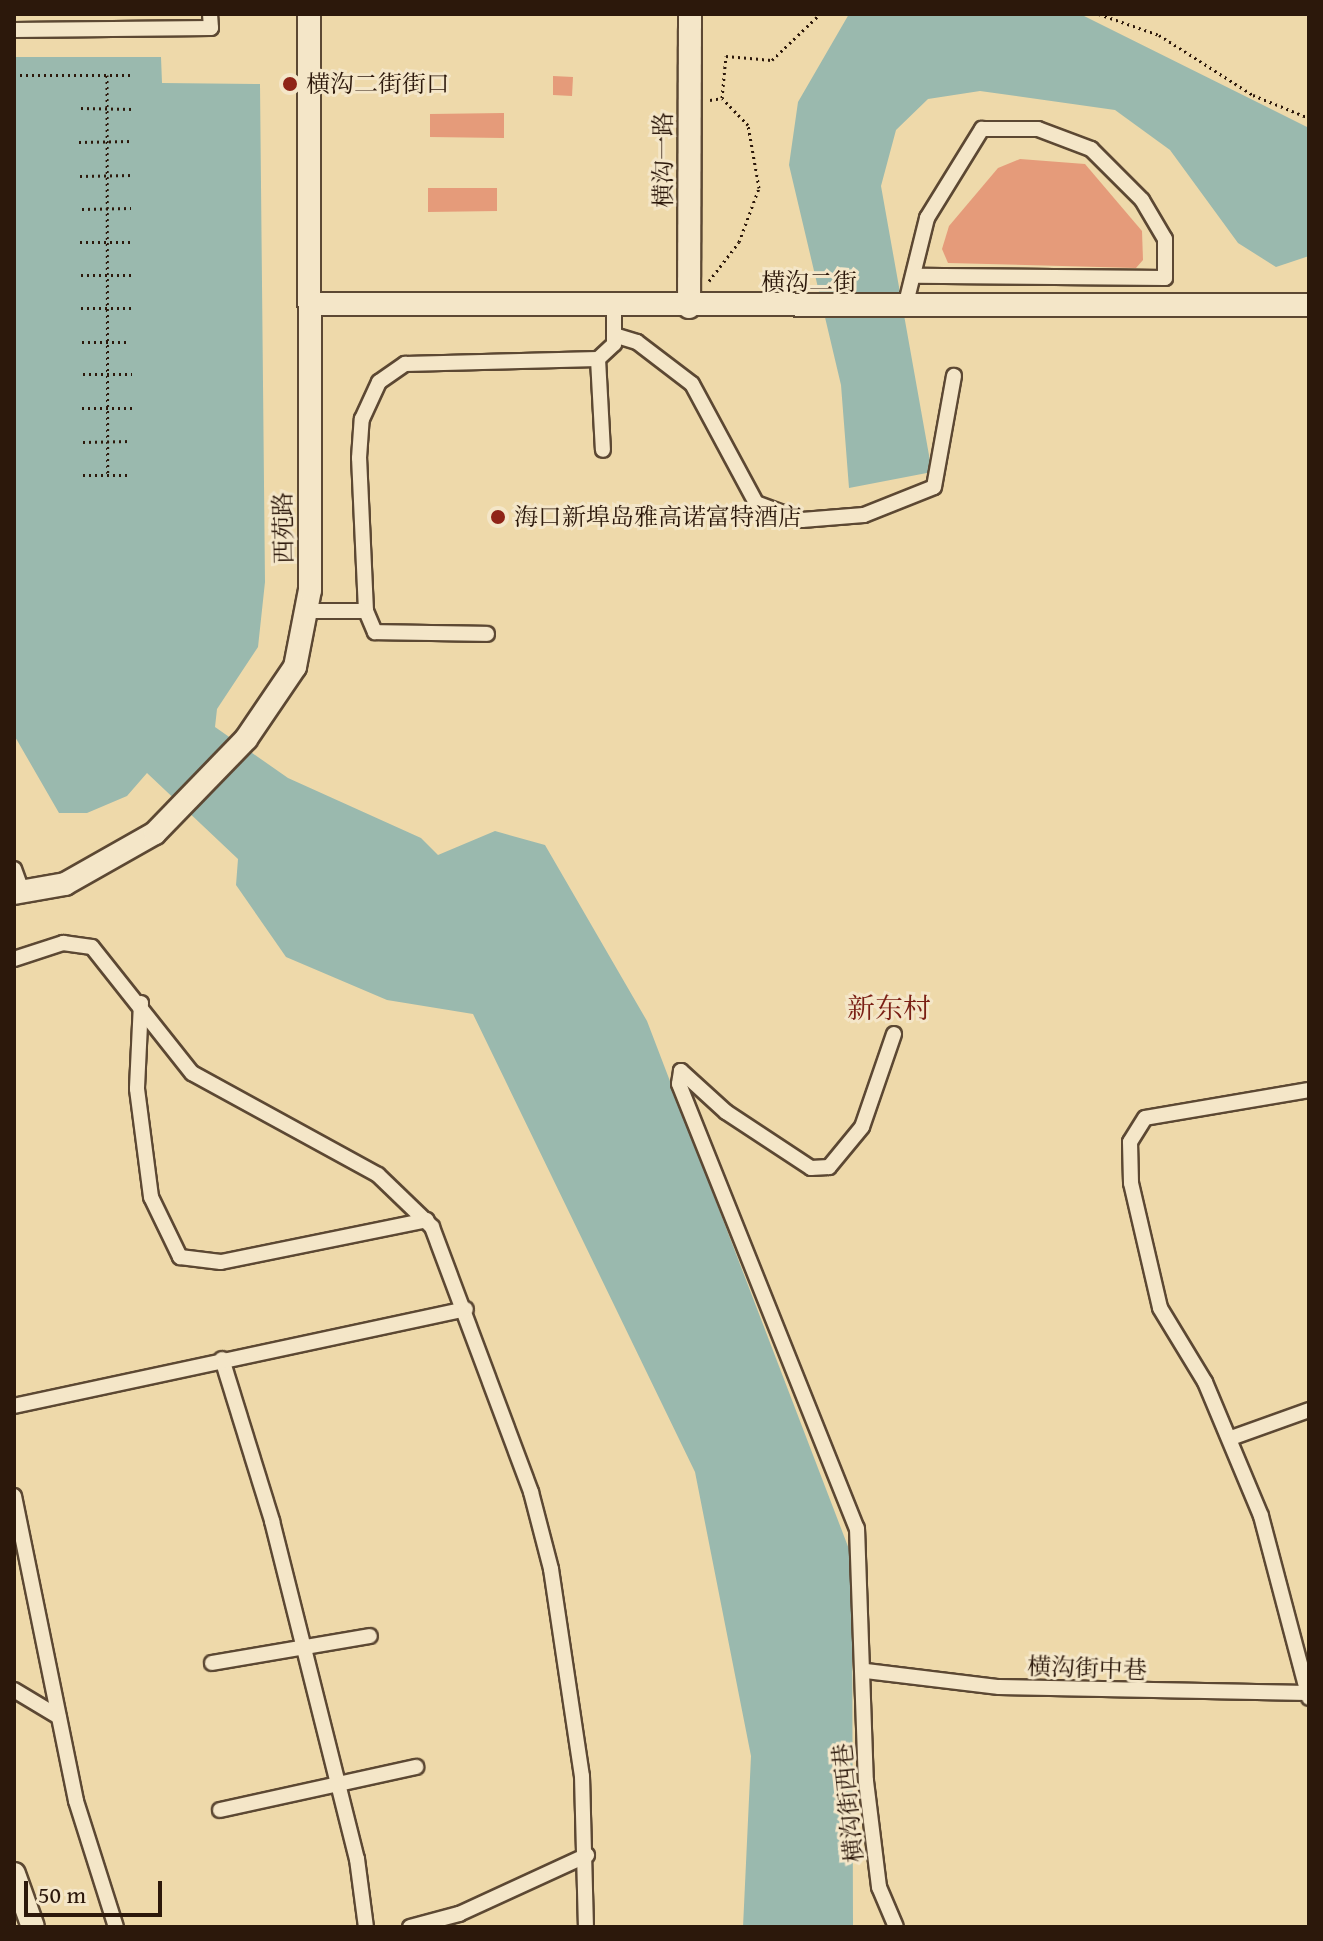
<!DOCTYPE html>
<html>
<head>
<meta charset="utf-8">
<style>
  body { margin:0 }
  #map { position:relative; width:1323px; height:1941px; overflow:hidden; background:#eed9aa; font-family:"Gentium Book Plus","Noto Serif SC",serif }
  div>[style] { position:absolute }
  .water>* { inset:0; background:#9ab9ae }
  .building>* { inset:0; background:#e59b7a }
  .path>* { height:3px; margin-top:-1.5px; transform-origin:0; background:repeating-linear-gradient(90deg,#2c180b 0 2px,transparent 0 6px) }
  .roads { filter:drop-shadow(2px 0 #5c4833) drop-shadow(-2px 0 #5c4833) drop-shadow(0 2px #5c4833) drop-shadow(0 -2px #5c4833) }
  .street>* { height:14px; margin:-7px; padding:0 7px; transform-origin:7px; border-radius:7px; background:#f4e6c8 }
  .secondary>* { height:22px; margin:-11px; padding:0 11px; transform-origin:11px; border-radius:11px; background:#f4e6c8 }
  .dots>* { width:22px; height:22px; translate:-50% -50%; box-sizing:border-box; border:4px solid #f4e6c8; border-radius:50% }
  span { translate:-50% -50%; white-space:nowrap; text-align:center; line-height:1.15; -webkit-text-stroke:6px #f4e6c8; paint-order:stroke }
  .poi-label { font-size:24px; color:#2c180b }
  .left { translate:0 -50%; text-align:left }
  .street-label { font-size:24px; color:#2c180b }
  .quarter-label { font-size:28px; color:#7a1f14 }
  .frame { position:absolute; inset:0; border:16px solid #2c180b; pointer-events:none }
  .scale { position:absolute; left:24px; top:1881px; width:138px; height:36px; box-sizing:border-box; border:4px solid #2c180b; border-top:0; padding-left:10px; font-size:24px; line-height:28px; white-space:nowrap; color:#2c180b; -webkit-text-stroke:6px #f4e6c8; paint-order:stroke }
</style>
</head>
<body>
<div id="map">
  <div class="water">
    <div style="clip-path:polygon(849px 14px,1080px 14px,1309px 128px,1309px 256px,1276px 267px,1238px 243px,1170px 150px,1115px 110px,980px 91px,928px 99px,896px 130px,881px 186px,932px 472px,849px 488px,841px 385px,789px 165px,798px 102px)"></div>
    <div style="clip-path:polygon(14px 57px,161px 57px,162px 83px,260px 84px,265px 582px,258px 647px,217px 709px,215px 727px,288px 778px,421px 838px,438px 855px,495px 831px,545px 845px,647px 1021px,852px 1557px,853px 1927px,743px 1927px,751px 1756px,695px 1472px,473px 1014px,387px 1000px,286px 957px,236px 885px,238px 859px,147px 773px,127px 796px,87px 813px,59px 813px,14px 735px)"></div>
  </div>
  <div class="building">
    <div style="clip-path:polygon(553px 76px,573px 77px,572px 96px,553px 95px)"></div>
    <div style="clip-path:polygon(504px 113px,504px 138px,430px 137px,430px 114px)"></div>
    <div style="clip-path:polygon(1020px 159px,1085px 164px,1142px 231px,1143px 260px,1136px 268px,948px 263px,942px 249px,949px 226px,998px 168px)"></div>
    <div style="clip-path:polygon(428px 188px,497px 188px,497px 211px,428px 212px)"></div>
  </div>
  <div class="path">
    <div style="left:1099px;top:14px;width:64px;rotate:19.3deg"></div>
    <div style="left:1159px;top:35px;width:112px;rotate:32.6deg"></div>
    <div style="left:1253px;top:95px;width:61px;rotate:22.3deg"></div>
    <div style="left:14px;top:75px;width:116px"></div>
    <div style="left:107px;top:75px;width:400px;rotate:89.9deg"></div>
    <div style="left:710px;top:100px;width:12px;rotate:-9deg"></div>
    <div style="left:722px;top:98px;width:42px;rotate:-84.6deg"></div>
    <div style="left:726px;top:56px;width:46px;rotate:5deg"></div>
    <div style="left:772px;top:60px;width:66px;rotate:-43.8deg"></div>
    <div style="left:81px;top:108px;width:52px;rotate:1.1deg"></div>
    <div style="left:79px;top:142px;width:53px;rotate:-1.1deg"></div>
    <div style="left:80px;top:176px;width:52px;rotate:-1.1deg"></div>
    <div style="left:82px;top:209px;width:49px;rotate:-1.2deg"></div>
    <div style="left:80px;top:242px;width:52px"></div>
    <div style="left:81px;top:275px;width:51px"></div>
    <div style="left:709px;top:281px;width:49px;rotate:-52.4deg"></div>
    <div style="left:739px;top:242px;width:58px;rotate:-69.7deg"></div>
    <div style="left:759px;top:188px;width:64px;rotate:-99.9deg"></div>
    <div style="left:748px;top:125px;width:37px;rotate:-134deg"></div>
    <div style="left:81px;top:308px;width:52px"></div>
    <div style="left:82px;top:342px;width:48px"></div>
    <div style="left:83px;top:374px;width:49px"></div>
    <div style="left:82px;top:408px;width:51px"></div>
    <div style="left:83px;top:442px;width:48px;rotate:-1.2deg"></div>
    <div style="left:83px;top:475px;width:48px"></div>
  </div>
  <div class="roads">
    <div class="street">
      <div style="left:14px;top:30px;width:197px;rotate:-0.6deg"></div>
      <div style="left:211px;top:28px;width:14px;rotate:-94deg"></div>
      <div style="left:905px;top:307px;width:92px;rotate:-76.1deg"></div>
      <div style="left:927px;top:218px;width:105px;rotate:-58.3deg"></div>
      <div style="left:982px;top:129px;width:56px"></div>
      <div style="left:1038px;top:129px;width:57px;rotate:20.7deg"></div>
      <div style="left:1091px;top:149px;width:72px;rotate:45deg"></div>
      <div style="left:1142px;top:200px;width:45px;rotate:59.5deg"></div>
      <div style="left:1165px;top:239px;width:39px;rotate:90deg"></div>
      <div style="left:1165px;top:278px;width:249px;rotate:-179.5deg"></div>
      <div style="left:614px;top:335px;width:24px;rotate:17deg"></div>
      <div style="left:637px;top:342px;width:69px;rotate:37.4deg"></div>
      <div style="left:692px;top:384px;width:135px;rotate:61.7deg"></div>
      <div style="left:756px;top:503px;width:49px;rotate:20.3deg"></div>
      <div style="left:802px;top:520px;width:62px;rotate:-4.6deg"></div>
      <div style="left:864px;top:515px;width:75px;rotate:-21.8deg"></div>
      <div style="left:934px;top:487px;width:113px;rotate:-79.8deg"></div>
      <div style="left:598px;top:359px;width:91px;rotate:86.9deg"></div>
      <div style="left:307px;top:611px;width:59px"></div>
      <div style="left:366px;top:611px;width:153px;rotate:-92.6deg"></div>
      <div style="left:359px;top:458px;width:39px;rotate:-86deg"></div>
      <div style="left:362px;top:419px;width:41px;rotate:-65.3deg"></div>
      <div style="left:379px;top:382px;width:32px;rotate:-35deg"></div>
      <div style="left:405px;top:364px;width:193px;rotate:-1.5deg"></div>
      <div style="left:598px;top:359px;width:22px;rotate:-43deg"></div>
      <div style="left:614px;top:344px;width:37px;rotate:-90deg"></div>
      <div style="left:366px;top:611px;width:23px;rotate:67deg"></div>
      <div style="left:375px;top:632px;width:112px;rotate:1deg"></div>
      <div style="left:14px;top:869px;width:23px;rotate:70deg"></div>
      <div style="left:14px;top:959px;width:52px;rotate:-18.1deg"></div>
      <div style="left:63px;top:943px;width:29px;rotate:8deg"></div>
      <div style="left:92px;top:947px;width:161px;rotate:51.6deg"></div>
      <div style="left:192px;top:1073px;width:212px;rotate:28.7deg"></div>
      <div style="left:378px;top:1175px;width:75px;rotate:43.9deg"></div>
      <div style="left:432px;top:1227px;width:283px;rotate:69.5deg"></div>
      <div style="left:531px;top:1492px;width:80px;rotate:75.4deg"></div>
      <div style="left:551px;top:1569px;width:209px;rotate:81.5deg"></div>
      <div style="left:582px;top:1776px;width:151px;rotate:88.5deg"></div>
      <div style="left:141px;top:1003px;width:86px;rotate:92.7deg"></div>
      <div style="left:137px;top:1089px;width:109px;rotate:82.6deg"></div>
      <div style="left:151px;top:1197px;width:67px;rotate:64.2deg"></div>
      <div style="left:180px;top:1257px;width:41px;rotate:7deg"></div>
      <div style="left:221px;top:1262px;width:210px;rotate:-11.5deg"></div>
      <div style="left:894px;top:1034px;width:98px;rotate:109deg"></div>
      <div style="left:862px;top:1127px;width:52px;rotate:129.5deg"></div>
      <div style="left:829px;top:1167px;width:18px;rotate:177deg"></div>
      <div style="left:811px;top:1168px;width:102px;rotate:-146.6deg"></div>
      <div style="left:726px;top:1112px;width:61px;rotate:-137.7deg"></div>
      <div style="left:681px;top:1071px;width:13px;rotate:99deg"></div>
      <div style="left:679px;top:1084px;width:478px;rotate:68.2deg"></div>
      <div style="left:857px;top:1528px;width:253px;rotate:88deg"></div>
      <div style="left:866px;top:1781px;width:107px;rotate:83deg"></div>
      <div style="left:879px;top:1887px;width:43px;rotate:67deg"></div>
      <div style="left:1309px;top:1090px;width:166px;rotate:170.3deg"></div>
      <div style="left:1145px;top:1118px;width:28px;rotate:122deg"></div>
      <div style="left:1130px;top:1142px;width:41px;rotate:88.6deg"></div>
      <div style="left:1131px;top:1183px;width:128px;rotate:76.9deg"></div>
      <div style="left:1160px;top:1308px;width:87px;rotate:58.7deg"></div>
      <div style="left:1205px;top:1382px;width:145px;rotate:67.3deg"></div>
      <div style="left:1261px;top:1516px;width:188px;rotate:75.2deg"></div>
      <div style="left:222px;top:1359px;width:170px;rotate:72.8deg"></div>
      <div style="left:272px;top:1521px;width:349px;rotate:75.9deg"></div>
      <div style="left:357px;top:1859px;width:69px;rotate:82.5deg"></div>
      <div style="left:14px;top:1406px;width:462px;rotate:-12.1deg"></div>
      <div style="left:1231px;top:1438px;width:83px;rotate:-19.7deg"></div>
      <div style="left:14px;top:1496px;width:311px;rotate:78.5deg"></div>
      <div style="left:76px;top:1801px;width:132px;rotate:72.4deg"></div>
      <div style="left:212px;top:1663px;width:160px;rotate:-9.7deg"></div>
      <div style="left:866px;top:1671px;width:134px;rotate:6.9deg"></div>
      <div style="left:999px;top:1687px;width:309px;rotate:1.1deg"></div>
      <div style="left:14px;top:1690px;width:52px;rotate:31deg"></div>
      <div style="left:220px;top:1810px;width:201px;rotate:-12.4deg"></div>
      <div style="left:410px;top:1927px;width:51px;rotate:-14.9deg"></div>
      <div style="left:459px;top:1914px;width:141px;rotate:-24.7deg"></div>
    </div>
    <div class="secondary">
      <div style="left:310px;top:304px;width:999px;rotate:0.06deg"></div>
      <div style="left:689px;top:307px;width:293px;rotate:-89.8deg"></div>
      <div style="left:14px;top:893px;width:52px;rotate:-10deg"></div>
      <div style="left:65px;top:884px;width:103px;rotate:-29.5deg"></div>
      <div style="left:155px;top:833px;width:131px;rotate:-45.9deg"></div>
      <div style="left:246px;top:739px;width:87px;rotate:-55.8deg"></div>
      <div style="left:295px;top:667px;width:78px;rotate:-79deg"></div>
      <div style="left:310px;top:590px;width:576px;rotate:-90.1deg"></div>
      <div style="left:14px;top:1874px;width:56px;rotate:70.3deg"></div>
    </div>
  </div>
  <div class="dots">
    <div style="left:290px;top:84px;background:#8f2418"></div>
    <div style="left:498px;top:517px;background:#8f2418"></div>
  </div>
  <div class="poi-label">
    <span class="left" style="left:306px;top:84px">横沟二街街口</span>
    <span class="left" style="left:514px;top:517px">海口新埠岛雅高诺富特酒店</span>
  </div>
  <div class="street-label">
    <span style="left:663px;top:160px;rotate:-90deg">横沟一路</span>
    <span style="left:809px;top:282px">横沟二街</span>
    <span style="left:283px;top:528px;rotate:-91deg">西苑路</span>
    <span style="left:1087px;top:1668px;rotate:2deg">横沟街中巷</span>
    <span style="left:848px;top:1803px;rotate:-96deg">横沟街西巷</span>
  </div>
  <div class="quarter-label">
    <span style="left:889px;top:1008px">新东村</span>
  </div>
  <div class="frame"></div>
  <div class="scale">50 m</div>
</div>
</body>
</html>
